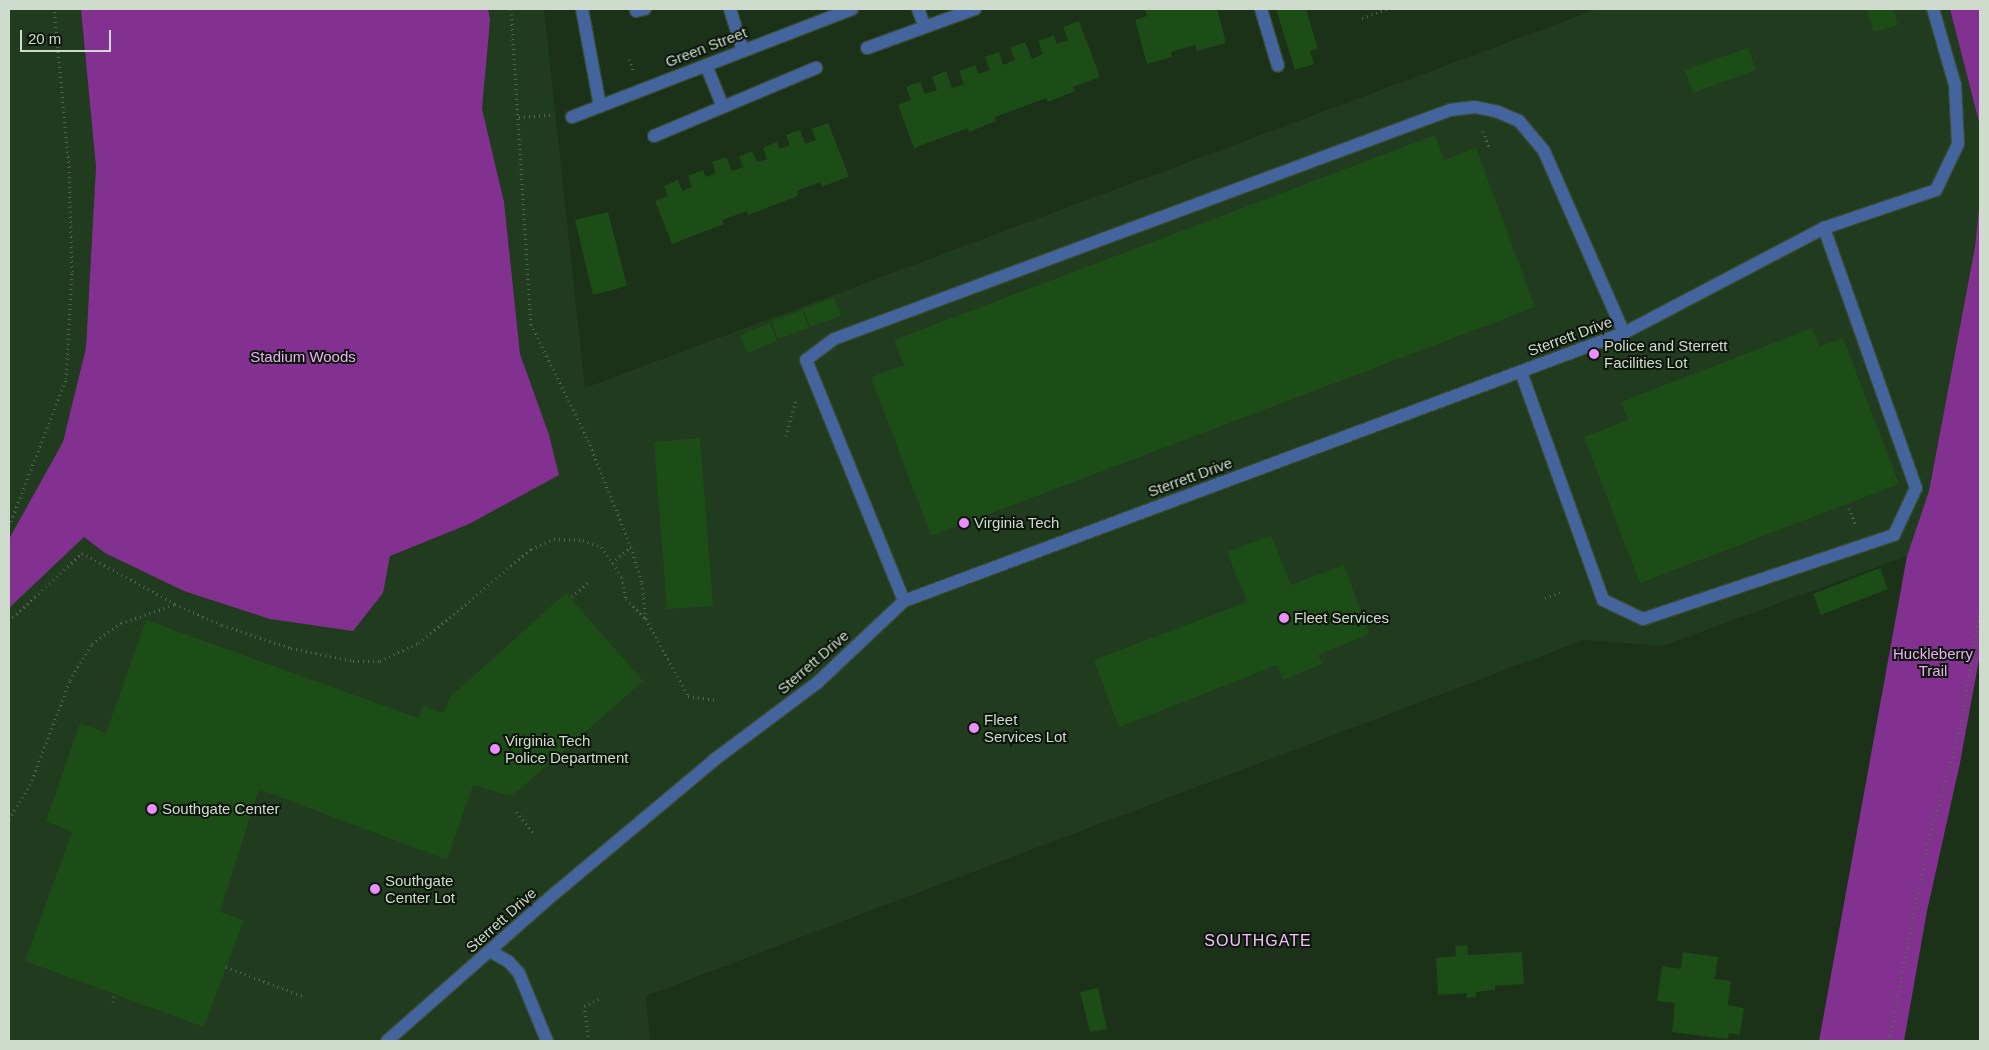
<!DOCTYPE html>
<html>
<head>
<meta charset="utf-8">
<style>
  body { margin:0 }
  #map { position:relative; width:1989px; height:1050px; overflow:hidden; background:#1b3118; font-family:Arial,sans-serif }
  div>[style] { position:absolute }
  .built>* { inset:0; background:#203b1d }
  .forest>* { inset:0; background:#823190 }
  .building>* { inset:0; background:#1d4d17 }
  .path>* { height:3px; margin-top:-1.5px; transform-origin:0; background:repeating-linear-gradient(90deg,#546752 0 1px,transparent 0 5px) }
  .roads { filter:drop-shadow(1px 0 #384c35) drop-shadow(-1px 0 #384c35) drop-shadow(0 1px #384c35) drop-shadow(0 -1px #384c35) }
  .service>* { height:12px; margin:-6px; padding:0 6px; transform-origin:6px; border-radius:6px; background:#44649e }
  .minor>* { height:12px; margin:-6px; padding:0 6px; transform-origin:6px; border-radius:6px; background:#44649e }
  .dots>* { width:14px; height:14px; translate:-50% -50%; box-sizing:border-box; border:2px solid #0c160b; border-radius:50% }
  span { translate:-50% -50%; white-space:nowrap; text-align:center; line-height:1.15; -webkit-text-stroke:4px #0c160b; paint-order:stroke }
  .street-label { font-size:15px; color:#cfdccd }
  .poi-label { font-size:15px; color:#cfdccd }
  .left { translate:0 -50%; text-align:left }
  .park-label { font-size:15px; color:#edb0f7 }
  .neighbourhood-label { font-size:16px; color:#f5c0fd; letter-spacing:1px }
  .frame { position:absolute; inset:0; border:10px solid #cfdccd; pointer-events:none }
  .scale { position:absolute; left:20px; top:30px; width:91px; height:22px; box-sizing:border-box; border:2px solid #cfdccd; border-top:0; padding-left:6px; font-size:15px; line-height:18px; white-space:nowrap; color:#cfdccd; -webkit-text-stroke:4px #0c160b; paint-order:stroke }
</style>
</head>
<body>
<div id="map">
  <div class="built">
    <div style="clip-path:polygon(9px 9px,544px 9px,585px 388px,1597px 9px,1950px 9px,1980px 126px,1980px 198px,1975px 247px,1929px 491px,1907px 556px,1663px 646px,1584px 640px,646px 996px,650px 1041px,9px 1041px)"></div>
  </div>
  <div class="forest">
    <div style="clip-path:polygon(81px 9px,488px 9px,490px 20px,482px 109px,504px 202px,520px 354px,549px 435px,559px 475px,469px 524px,390px 556px,383px 593px,353px 631px,270px 619px,184px 591px,105px 553px,84px 537px,9px 608px,9px 539px,63px 442px,86px 348px,96px 167px)"></div>
    <div style="clip-path:polygon(1950px 9px,1980px 9px,1980px 126px)"></div>
    <div style="clip-path:polygon(1980px 198px,1980px 654px,1960px 763px,1927px 911px,1904px 1041px,1819px 1041px,1907px 556px,1929px 491px,1975px 247px)"></div>
  </div>
  <div class="building">
    <div style="clip-path:polygon(1145px 9px,1217px 9px,1226px 43px,1197px 51px,1195px 45px,1171px 52px,1172px 57px,1147px 64px,1135px 20px,1147px 16px)"></div>
    <div style="clip-path:polygon(1276px 9px,1306px 9px,1318px 49px,1310px 51px,1314px 64px,1295px 70px)"></div>
    <div style="clip-path:polygon(1866px 9px,1893px 9px,1898px 25px,1874px 32px)"></div>
    <div style="clip-path:polygon(1079px 21px,1100px 77px,1073px 87px,1075px 91px,1048px 102px,1046px 98px,995px 117px,996px 121px,969px 132px,968px 128px,914px 148px,898px 105px,911px 100px,906px 87px,920px 82px,925px 94px,937px 90px,932px 77px,946px 71px,952px 88px,964px 84px,959px 71px,975px 65px,979px 74px,990px 70px,985px 57px,999px 52px,1003px 65px,1015px 60px,1010px 48px,1025px 42px,1032px 59px,1043px 54px,1038px 41px,1054px 35px,1057px 44px,1068px 40px,1063px 27px)"></div>
    <div style="clip-path:polygon(1748px 48px,1756px 70px,1693px 93px,1685px 70px)"></div>
    <div style="clip-path:polygon(828px 123px,849px 176px,822px 187px,820px 182px,797px 191px,798px 196px,748px 215px,747px 211px,722px 220px,724px 224px,672px 244px,655px 201px,668px 196px,664px 186px,678px 180px,682px 191px,692px 187px,688px 176px,703px 170px,706px 177px,716px 173px,712px 162px,726px 157px,732px 171px,743px 167px,739px 157px,752px 151px,757px 162px,767px 159px,763px 148px,777px 142px,780px 149px,790px 145px,786px 135px,800px 130px,805px 144px,816px 140px,812px 129px)"></div>
    <div style="clip-path:polygon(1435px 135px,1444px 160px,1476px 148px,1535px 307px,931px 536px,871px 377px,904px 365px,894px 340px)"></div>
    <div style="clip-path:polygon(608px 212px,627px 286px,593px 295px,575px 220px)"></div>
    <div style="clip-path:polygon(834px 297px,841px 316px,810px 327px,803px 309px)"></div>
    <div style="clip-path:polygon(802px 310px,809px 328px,778px 339px,772px 321px)"></div>
    <div style="clip-path:polygon(770px 323px,777px 341px,747px 353px,740px 335px)"></div>
    <div style="clip-path:polygon(1812px 328px,1819px 347px,1843px 338px,1899px 484px,1640px 583px,1584px 437px,1628px 420px,1621px 402px)"></div>
    <div style="clip-path:polygon(700px 438px,713px 606px,667px 609px,654px 442px)"></div>
    <div style="clip-path:polygon(1271px 535px,1291px 585px,1344px 565px,1369px 634px,1318px 655px,1322px 664px,1283px 680px,1277px 665px,1119px 727px,1094px 660px,1247px 602px,1227px 552px)"></div>
    <div style="clip-path:polygon(1880px 568px,1888px 589px,1821px 615px,1813px 594px)"></div>
    <div style="clip-path:polygon(566px 593px,643px 681px,512px 796px,473px 785px,447px 860px,259px 789px,220px 912px,244px 920px,204px 1027px,25px 961px,72px 832px,46px 821px,80px 723px,106px 733px,146px 620px,418px 718px,423px 706px,444px 713px,449px 698px)"></div>
    <div style="clip-path:polygon(1467px 945px,1468px 955px,1522px 952px,1524px 984px,1495px 986px,1495px 990px,1476px 992px,1476px 997px,1467px 998px,1467px 993px,1438px 995px,1436px 958px,1456px 956px,1455px 946px)"></div>
    <div style="clip-path:polygon(1683px 952px,1718px 957px,1715px 979px,1731px 981px,1728px 1005px,1744px 1008px,1740px 1035px,1729px 1033px,1728px 1039px,1672px 1032px,1675px 1003px,1657px 1001px,1662px 966px,1681px 969px)"></div>
    <div style="clip-path:polygon(1098px 988px,1107px 1029px,1090px 1032px,1080px 992px)"></div>
  </div>
  <div class="path">
    <div style="left:511px;top:9px;width:316px;rotate:86.4deg"></div>
    <div style="left:531px;top:324px;width:129px;rotate:63.8deg"></div>
    <div style="left:588px;top:440px;width:115px;rotate:68.1deg"></div>
    <div style="left:631px;top:547px;width:38px;rotate:73deg"></div>
    <div style="left:642px;top:583px;width:36px;rotate:84deg"></div>
    <div style="left:646px;top:619px;width:88px;rotate:61.4deg"></div>
    <div style="left:688px;top:696px;width:29px;rotate:8deg"></div>
    <div style="left:1362px;top:18px;width:27px;rotate:-20deg"></div>
    <div style="left:629px;top:59px;width:12px;rotate:70deg"></div>
    <div style="left:519px;top:117px;width:32px;rotate:-4deg"></div>
    <div style="left:1483px;top:131px;width:17px;rotate:69deg"></div>
    <div style="left:786px;top:436px;width:39px;rotate:-75deg"></div>
    <div style="left:1849px;top:508px;width:19px;rotate:69deg"></div>
    <div style="left:9px;top:526px;width:158px;rotate:-68.8deg"></div>
    <div style="left:66px;top:379px;width:107px;rotate:-86.8deg"></div>
    <div style="left:72px;top:272px;width:105px;rotate:-91.6deg"></div>
    <div style="left:69px;top:167px;width:159px;rotate:-95.4deg"></div>
    <div style="left:612px;top:563px;width:25px;rotate:-40deg"></div>
    <div style="left:572px;top:597px;width:21px;rotate:-43deg"></div>
    <div style="left:1545px;top:598px;width:20px;rotate:-20deg"></div>
    <div style="left:9px;top:621px;width:100px;rotate:-43deg"></div>
    <div style="left:82px;top:553px;width:106px;rotate:28.7deg"></div>
    <div style="left:175px;top:604px;width:51px;rotate:24.1deg"></div>
    <div style="left:222px;top:625px;width:73px;rotate:18.4deg"></div>
    <div style="left:291px;top:648px;width:63px;rotate:11.8deg"></div>
    <div style="left:353px;top:661px;width:27px"></div>
    <div style="left:380px;top:661px;width:43px;rotate:-24.8deg"></div>
    <div style="left:419px;top:643px;width:146px;rotate:-40deg"></div>
    <div style="left:531px;top:549px;width:25px;rotate:-23deg"></div>
    <div style="left:554px;top:539px;width:29px;rotate:2deg"></div>
    <div style="left:583px;top:540px;width:19px;rotate:21deg"></div>
    <div style="left:601px;top:547px;width:37px;rotate:55deg"></div>
    <div style="left:622px;top:577px;width:22px;rotate:80deg"></div>
    <div style="left:626px;top:599px;width:28px;rotate:45deg"></div>
    <div style="left:516px;top:812px;width:26px;rotate:51deg"></div>
    <div style="left:9px;top:819px;width:40px;rotate:-58deg"></div>
    <div style="left:30px;top:785px;width:112px;rotate:-69.1deg"></div>
    <div style="left:70px;top:680px;width:42px;rotate:-58.6deg"></div>
    <div style="left:92px;top:644px;width:36px;rotate:-36deg"></div>
    <div style="left:121px;top:623px;width:56px;rotate:-18.8deg"></div>
    <div style="left:226px;top:967px;width:82px;rotate:20.6deg"></div>
    <div style="left:113px;top:1002px;width:8px;rotate:-83deg"></div>
    <div style="left:589px;top:1041px;width:35px;rotate:-98deg"></div>
    <div style="left:584px;top:1006px;width:17px;rotate:-25deg"></div>
    <div style="left:1889px;top:1041px;width:201px;rotate:-78.8deg"></div>
    <div style="left:1928px;top:844px;width:123px;rotate:-74.5deg"></div>
    <div style="left:1961px;top:725px;width:116px;rotate:-80.5deg"></div>
  </div>
  <div class="roads">
    <div class="service">
      <div style="left:582px;top:9px;width:99px;rotate:79.5deg"></div>
      <div style="left:730px;top:9px;width:44px;rotate:72.8deg"></div>
      <div style="left:918px;top:9px;width:19px;rotate:69deg"></div>
      <div style="left:1261px;top:9px;width:59px;rotate:73.4deg"></div>
      <div style="left:636px;top:11px;width:9px;rotate:-13deg"></div>
      <div style="left:867px;top:48px;width:115px;rotate:-19.9deg"></div>
      <div style="left:706px;top:65px;width:45px;rotate:68deg"></div>
      <div style="left:654px;top:136px;width:176px;rotate:-22.8deg"></div>
      <div style="left:1521px;top:372px;width:242px;rotate:70.2deg"></div>
      <div style="left:1603px;top:600px;width:44px;rotate:25.4deg"></div>
      <div style="left:1643px;top:619px;width:265px;rotate:-18.5deg"></div>
      <div style="left:1894px;top:535px;width:52px;rotate:-64.9deg"></div>
      <div style="left:1916px;top:488px;width:276px;rotate:-109.5deg"></div>
      <div style="left:904px;top:601px;width:260px;rotate:-112.1deg"></div>
      <div style="left:806px;top:360px;width:35px;rotate:-37deg"></div>
      <div style="left:834px;top:339px;width:657px;rotate:-20.39deg"></div>
      <div style="left:1450px;top:110px;width:25px;rotate:-7deg"></div>
      <div style="left:1475px;top:107px;width:24px;rotate:12deg"></div>
      <div style="left:1498px;top:112px;width:23px;rotate:23deg"></div>
      <div style="left:1519px;top:121px;width:39px;rotate:50deg"></div>
      <div style="left:1544px;top:151px;width:199px;rotate:66.3deg"></div>
      <div style="left:490px;top:951px;width:22px;rotate:30deg"></div>
      <div style="left:509px;top:962px;width:15px;rotate:48deg"></div>
      <div style="left:519px;top:973px;width:74px;rotate:67.6deg"></div>
    </div>
    <div class="minor">
      <div style="left:572px;top:117px;width:300px;rotate:-21.1deg"></div>
      <div style="left:387px;top:1041px;width:222px;rotate:-41.4deg"></div>
      <div style="left:554px;top:894px;width:209px;rotate:-39.9deg"></div>
      <div style="left:714px;top:760px;width:129px;rotate:-36.8deg"></div>
      <div style="left:817px;top:683px;width:120px;rotate:-43.3deg"></div>
      <div style="left:904px;top:601px;width:768px;rotate:-20.42deg"></div>
      <div style="left:1624px;top:333px;width:226px;rotate:-27.7deg"></div>
      <div style="left:1824px;top:228px;width:118px;rotate:-18.7deg"></div>
      <div style="left:1936px;top:190px;width:51px;rotate:-64.4deg"></div>
      <div style="left:1958px;top:144px;width:59px;rotate:-92.9deg"></div>
      <div style="left:1955px;top:85px;width:79px;rotate:-106.1deg"></div>
    </div>
  </div>
  <div class="dots">
    <div style="left:1594px;top:354px;background:#eb8dfb"></div>
    <div style="left:964px;top:523px;background:#eb8dfb"></div>
    <div style="left:1284px;top:618px;background:#eb8dfb"></div>
    <div style="left:974px;top:728px;background:#eb8dfb"></div>
    <div style="left:495px;top:749px;background:#eb8dfb"></div>
    <div style="left:152px;top:809px;background:#eb8dfb"></div>
    <div style="left:375px;top:889px;background:#eb8dfb"></div>
  </div>
  <div class="street-label">
    <span style="left:706px;top:47px;rotate:-21deg">Green Street</span>
    <span style="left:1570px;top:336px;rotate:-20deg">Sterrett Drive</span>
    <span style="left:1190px;top:477px;rotate:-20deg">Sterrett Drive</span>
    <span style="left:813px;top:662px;rotate:-41deg">Sterrett Drive</span>
    <span style="left:501px;top:920px;rotate:-42deg">Sterrett Drive</span>
  </div>
  <div class="poi-label">
    <span class="left" style="left:1604px;top:354px">Police and Sterrett<br>Facilities Lot</span>
    <span class="left" style="left:974px;top:523px">Virginia Tech</span>
    <span class="left" style="left:1294px;top:618px">Fleet Services</span>
    <span class="left" style="left:984px;top:728px">Fleet<br>Services Lot</span>
    <span class="left" style="left:505px;top:749px">Virginia Tech<br>Police Department</span>
    <span class="left" style="left:162px;top:809px">Southgate Center</span>
    <span class="left" style="left:385px;top:889px">Southgate<br>Center Lot</span>
  </div>
  <div class="park-label">
    <span style="left:303px;top:357px">Stadium Woods</span>
    <span style="left:1933px;top:662px">Huckleberry<br>Trail</span>
  </div>
  <div class="neighbourhood-label">
    <span style="left:1258px;top:941px">SOUTHGATE</span>
  </div>
  <div class="frame"></div>
  <div class="scale">20 m</div>
</div>
</body>
</html>
